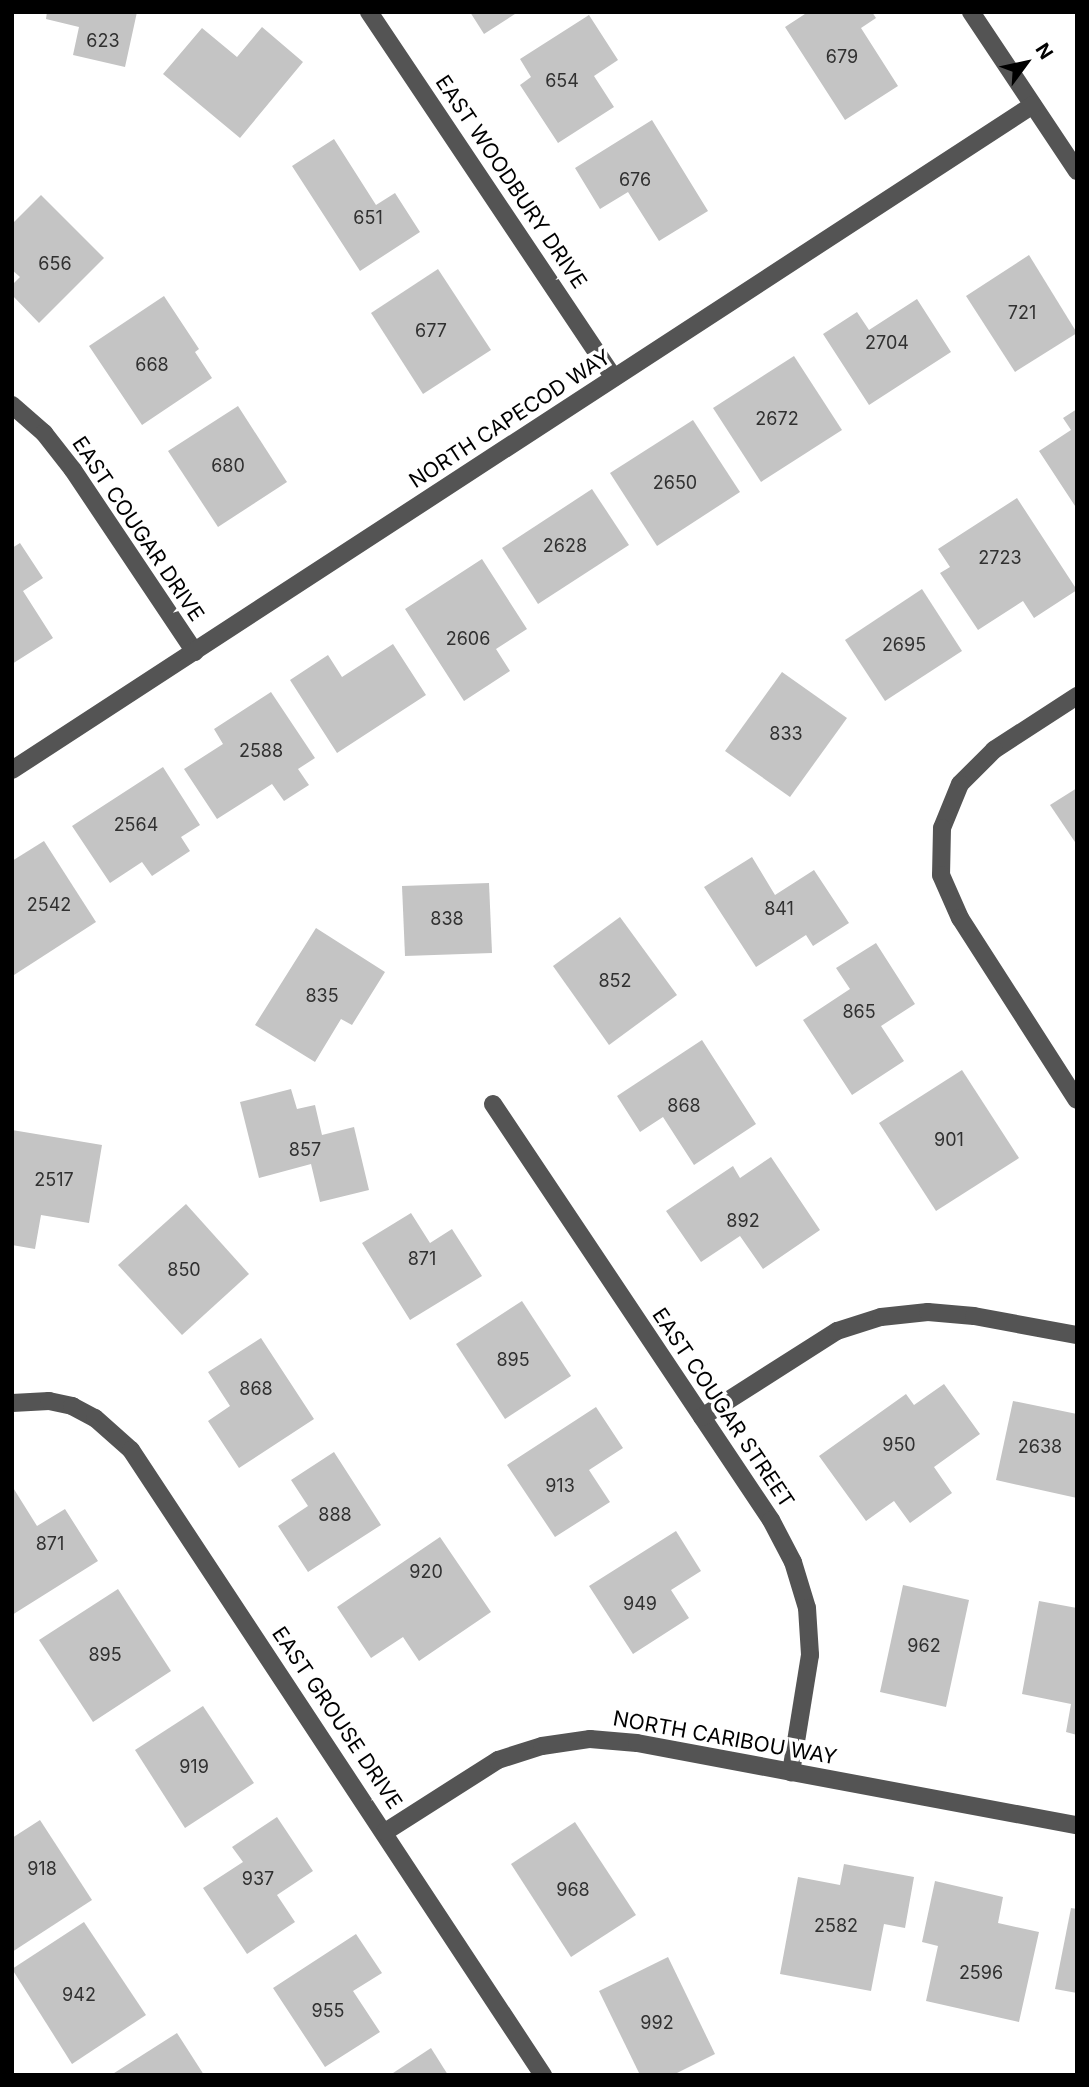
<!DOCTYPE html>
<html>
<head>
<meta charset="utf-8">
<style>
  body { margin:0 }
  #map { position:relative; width:1089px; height:2087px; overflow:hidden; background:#fff; font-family:Inter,sans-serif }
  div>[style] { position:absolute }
  .building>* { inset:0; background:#c4c4c4 }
  .minor>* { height:18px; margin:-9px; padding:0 9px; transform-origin:9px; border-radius:9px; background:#545454 }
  span { translate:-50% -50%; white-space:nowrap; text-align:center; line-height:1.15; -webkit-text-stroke:7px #fff; paint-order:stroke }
  .number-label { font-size:18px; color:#313131 }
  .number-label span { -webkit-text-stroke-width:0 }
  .street-label { font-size:21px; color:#000 }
  .frame { position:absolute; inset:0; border:14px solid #000; pointer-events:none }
  .north { position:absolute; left:991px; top:28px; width:70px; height:70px; -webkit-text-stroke:5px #fff; paint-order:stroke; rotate:57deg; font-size:19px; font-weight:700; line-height:28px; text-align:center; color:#000 }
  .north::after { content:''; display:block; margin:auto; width:24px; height:32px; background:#000; clip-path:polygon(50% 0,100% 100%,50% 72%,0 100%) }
</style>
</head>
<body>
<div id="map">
  <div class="building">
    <div style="clip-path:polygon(47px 12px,137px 12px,125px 67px,73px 55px,79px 27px,46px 19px)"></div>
    <div style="clip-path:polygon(470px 12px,518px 12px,484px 34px)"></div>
    <div style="clip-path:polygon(808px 12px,872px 12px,876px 18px,861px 28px,898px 86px,845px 120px,785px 27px)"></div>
    <div style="clip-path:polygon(589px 15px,618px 60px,594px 76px,614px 107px,558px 143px,520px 85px,531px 77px,520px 59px)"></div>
    <div style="clip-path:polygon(262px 27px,303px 62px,240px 138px,163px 74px,202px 28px,237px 57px)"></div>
    <div style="clip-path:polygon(652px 120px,708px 211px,659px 241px,628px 192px,600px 209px,575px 168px)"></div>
    <div style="clip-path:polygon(334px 139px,376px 205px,395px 193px,420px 232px,360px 271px,292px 166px)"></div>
    <div style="clip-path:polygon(41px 195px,104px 258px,39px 323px,12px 295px,12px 285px,20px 277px,12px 270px,12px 224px)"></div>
    <div style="clip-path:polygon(1029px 255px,1077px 333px,1015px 372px,966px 296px)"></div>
    <div style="clip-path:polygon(438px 269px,491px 350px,423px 394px,371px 313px)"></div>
    <div style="clip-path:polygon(164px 296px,199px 349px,195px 352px,212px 378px,142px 425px,89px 346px)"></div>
    <div style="clip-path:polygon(917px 299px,951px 352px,869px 405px,823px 334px,857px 312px,869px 330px)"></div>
    <div style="clip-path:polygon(794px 356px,842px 430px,761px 482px,713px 408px)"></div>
    <div style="clip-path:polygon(238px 406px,287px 482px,218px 527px,168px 451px)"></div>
    <div style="clip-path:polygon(1077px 409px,1077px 509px,1039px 451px,1071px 430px,1063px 418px)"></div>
    <div style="clip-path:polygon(693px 420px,740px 492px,657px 546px,610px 473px)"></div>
    <div style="clip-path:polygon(592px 489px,629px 545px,538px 604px,502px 548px)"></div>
    <div style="clip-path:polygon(1017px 498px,1077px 590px,1034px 618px,1023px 601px,978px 630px,940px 573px,950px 567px,938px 549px)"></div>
    <div style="clip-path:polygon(20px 543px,43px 578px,23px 591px,53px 638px,12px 664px,12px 548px)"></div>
    <div style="clip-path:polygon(482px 559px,527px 629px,496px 649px,510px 671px,464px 701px,405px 609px)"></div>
    <div style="clip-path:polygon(922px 589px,962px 651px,885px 701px,845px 640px)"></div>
    <div style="clip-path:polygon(393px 644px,426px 695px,337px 753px,290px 680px,328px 655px,342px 677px)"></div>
    <div style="clip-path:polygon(782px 672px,847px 718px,790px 797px,725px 751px)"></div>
    <div style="clip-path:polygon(271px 692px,315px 758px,298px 769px,309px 785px,284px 801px,272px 784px,217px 819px,184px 769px,223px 744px,214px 729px)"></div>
    <div style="clip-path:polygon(163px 767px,200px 825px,181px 837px,190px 851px,152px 876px,142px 862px,110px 883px,72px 826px)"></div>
    <div style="clip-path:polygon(1077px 788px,1077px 845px,1050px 805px)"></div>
    <div style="clip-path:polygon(44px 841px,96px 922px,14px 975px,12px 861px)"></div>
    <div style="clip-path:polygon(752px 857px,775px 895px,814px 870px,849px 923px,813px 946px,806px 935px,756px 967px,704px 887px)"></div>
    <div style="clip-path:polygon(489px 883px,492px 953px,405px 956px,402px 886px)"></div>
    <div style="clip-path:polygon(620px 917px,677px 995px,609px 1045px,553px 966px)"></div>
    <div style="clip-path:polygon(316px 928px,385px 972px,352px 1025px,341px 1019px,315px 1062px,255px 1025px)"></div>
    <div style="clip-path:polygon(876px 943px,915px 1004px,881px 1026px,904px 1061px,852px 1095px,803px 1020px,850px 989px,836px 968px)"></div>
    <div style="clip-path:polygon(702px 1040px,756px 1124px,694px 1165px,663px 1117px,640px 1132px,617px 1096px)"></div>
    <div style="clip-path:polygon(962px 1070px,1019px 1158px,936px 1211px,879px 1123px)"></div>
    <div style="clip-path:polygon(291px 1089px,297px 1109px,315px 1105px,322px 1135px,354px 1127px,369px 1190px,320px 1202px,311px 1164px,259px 1178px,240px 1102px)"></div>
    <div style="clip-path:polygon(12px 1130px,102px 1145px,89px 1223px,41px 1215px,35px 1249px,12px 1245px)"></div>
    <div style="clip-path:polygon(771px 1157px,820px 1230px,763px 1269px,740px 1236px,701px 1262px,666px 1211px,733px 1166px,740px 1178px)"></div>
    <div style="clip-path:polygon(186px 1204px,249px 1274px,182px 1335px,118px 1265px)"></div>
    <div style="clip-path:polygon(411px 1213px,430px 1243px,452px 1229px,482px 1276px,410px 1320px,362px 1243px)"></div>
    <div style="clip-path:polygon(522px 1301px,571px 1376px,505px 1419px,456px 1344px)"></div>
    <div style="clip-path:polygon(261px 1338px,314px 1419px,239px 1468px,208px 1421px,230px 1406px,208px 1372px)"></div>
    <div style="clip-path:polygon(944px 1384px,980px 1434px,934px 1467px,952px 1493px,910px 1523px,894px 1501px,866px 1521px,819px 1456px,906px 1394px,914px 1405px)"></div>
    <div style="clip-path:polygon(1013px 1401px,1077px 1414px,1077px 1498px,996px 1480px)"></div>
    <div style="clip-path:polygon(596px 1407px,623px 1448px,589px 1470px,610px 1502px,555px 1537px,507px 1465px)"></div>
    <div style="clip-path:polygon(334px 1452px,381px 1525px,308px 1572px,278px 1526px,308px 1506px,291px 1480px)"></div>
    <div style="clip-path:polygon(12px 1486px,37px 1526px,65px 1509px,98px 1561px,12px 1615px)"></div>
    <div style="clip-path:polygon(676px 1531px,701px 1571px,671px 1590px,689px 1618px,633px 1654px,589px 1586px)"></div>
    <div style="clip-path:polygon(440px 1537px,491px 1612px,419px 1661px,403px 1637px,371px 1658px,337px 1607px)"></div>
    <div style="clip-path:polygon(903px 1585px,969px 1600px,946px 1707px,880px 1692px)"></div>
    <div style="clip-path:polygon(118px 1589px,171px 1671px,93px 1722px,39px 1640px)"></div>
    <div style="clip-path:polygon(1039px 1601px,1077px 1608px,1077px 1735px,1066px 1732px,1071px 1704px,1022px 1694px)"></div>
    <div style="clip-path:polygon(203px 1706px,254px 1783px,185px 1828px,135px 1750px)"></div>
    <div style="clip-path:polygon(277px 1817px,313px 1871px,277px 1895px,295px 1922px,247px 1954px,203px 1888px,243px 1862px,232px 1847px)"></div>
    <div style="clip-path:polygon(40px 1820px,92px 1900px,12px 1952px,12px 1838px)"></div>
    <div style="clip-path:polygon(575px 1822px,636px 1915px,571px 1957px,511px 1864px)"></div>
    <div style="clip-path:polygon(844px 1864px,914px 1877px,905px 1928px,884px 1924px,871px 1991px,780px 1974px,798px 1877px,840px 1885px)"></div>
    <div style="clip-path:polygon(935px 1881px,1003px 1897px,998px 1923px,1039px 1932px,1019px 2022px,926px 2001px,938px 1946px,922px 1942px)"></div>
    <div style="clip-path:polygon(1071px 1908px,1077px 1909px,1077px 1993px,1055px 1989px)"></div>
    <div style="clip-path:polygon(84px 1922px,146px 2015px,72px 2064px,12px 1969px)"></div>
    <div style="clip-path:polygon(356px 1934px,382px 1973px,353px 1991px,380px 2032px,325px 2067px,273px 1988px)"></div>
    <div style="clip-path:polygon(668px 1957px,715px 2054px,673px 2075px,640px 2075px,599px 1991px)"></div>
    <div style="clip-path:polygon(177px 2033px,204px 2075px,111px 2075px)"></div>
    <div style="clip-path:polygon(431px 2048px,448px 2075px,390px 2075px)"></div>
  </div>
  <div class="minor">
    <div style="left:369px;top:12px;width:440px;rotate:56.2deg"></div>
    <div style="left:971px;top:12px;width:191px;rotate:56.3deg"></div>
    <div style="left:12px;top:405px;width:43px;rotate:41.2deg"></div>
    <div style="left:44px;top:433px;width:47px;rotate:51.9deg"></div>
    <div style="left:73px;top:470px;width:219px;rotate:56.2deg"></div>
    <div style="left:1077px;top:696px;width:99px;rotate:147deg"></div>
    <div style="left:994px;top:750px;width:48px;rotate:135deg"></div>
    <div style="left:960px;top:784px;width:48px;rotate:112.2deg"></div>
    <div style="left:942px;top:828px;width:47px;rotate:91.2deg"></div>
    <div style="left:941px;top:875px;width:47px;rotate:66.2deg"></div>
    <div style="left:960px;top:918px;width:216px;rotate:57.3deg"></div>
    <div style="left:12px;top:770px;width:1218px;rotate:-33.08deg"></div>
    <div style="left:493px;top:1104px;width:500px;rotate:56.25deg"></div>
    <div style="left:771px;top:1520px;width:47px;rotate:62.4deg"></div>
    <div style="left:793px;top:1562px;width:48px;rotate:73.1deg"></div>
    <div style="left:807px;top:1608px;width:47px;rotate:86.3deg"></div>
    <div style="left:810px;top:1655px;width:119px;rotate:99.2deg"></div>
    <div style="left:12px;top:1403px;width:37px;rotate:-3deg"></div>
    <div style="left:49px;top:1401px;width:24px;rotate:12deg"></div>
    <div style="left:72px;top:1406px;width:26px;rotate:28deg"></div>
    <div style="left:95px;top:1418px;width:48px;rotate:41.6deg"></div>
    <div style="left:131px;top:1450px;width:749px;rotate:56.61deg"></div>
    <div style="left:702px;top:1417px;width:160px;rotate:-32.5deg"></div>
    <div style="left:837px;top:1331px;width:46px;rotate:-17.7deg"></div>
    <div style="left:881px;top:1317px;width:47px;rotate:-6.1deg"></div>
    <div style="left:928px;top:1312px;width:46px;rotate:5deg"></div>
    <div style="left:974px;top:1316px;width:105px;rotate:10.5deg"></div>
    <div style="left:385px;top:1832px;width:134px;rotate:-32.5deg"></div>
    <div style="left:498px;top:1760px;width:46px;rotate:-17.7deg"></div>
    <div style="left:542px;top:1746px;width:49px;rotate:-8.3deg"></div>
    <div style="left:590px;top:1739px;width:47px;rotate:4.9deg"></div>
    <div style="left:637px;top:1743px;width:448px;rotate:10.6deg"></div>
  </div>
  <div class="number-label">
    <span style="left:103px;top:41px">623</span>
    <span style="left:842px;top:57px">679</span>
    <span style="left:562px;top:81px">654</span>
    <span style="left:635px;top:180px">676</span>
    <span style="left:368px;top:218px">651</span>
    <span style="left:55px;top:264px">656</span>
    <span style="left:1022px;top:313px">721</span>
    <span style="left:431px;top:331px">677</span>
    <span style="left:887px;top:343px">2704</span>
    <span style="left:152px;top:365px">668</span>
    <span style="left:777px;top:419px">2672</span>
    <span style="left:228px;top:466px">680</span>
    <span style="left:675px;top:483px">2650</span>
    <span style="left:565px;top:546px">2628</span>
    <span style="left:1000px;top:558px">2723</span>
    <span style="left:468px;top:639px">2606</span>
    <span style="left:904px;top:645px">2695</span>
    <span style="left:786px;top:734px">833</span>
    <span style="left:261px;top:751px">2588</span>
    <span style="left:136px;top:825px">2564</span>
    <span style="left:49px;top:905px">2542</span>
    <span style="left:779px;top:909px">841</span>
    <span style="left:447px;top:919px">838</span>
    <span style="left:615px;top:981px">852</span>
    <span style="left:322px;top:996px">835</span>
    <span style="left:859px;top:1012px">865</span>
    <span style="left:684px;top:1106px">868</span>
    <span style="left:949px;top:1140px">901</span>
    <span style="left:305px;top:1150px">857</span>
    <span style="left:54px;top:1180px">2517</span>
    <span style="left:743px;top:1221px">892</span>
    <span style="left:422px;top:1259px">871</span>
    <span style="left:184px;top:1270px">850</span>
    <span style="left:513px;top:1360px">895</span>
    <span style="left:256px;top:1389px">868</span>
    <span style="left:899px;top:1445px">950</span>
    <span style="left:1040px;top:1447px">2638</span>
    <span style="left:560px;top:1486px">913</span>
    <span style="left:335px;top:1515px">888</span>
    <span style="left:50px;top:1544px">871</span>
    <span style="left:426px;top:1572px">920</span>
    <span style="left:640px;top:1604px">949</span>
    <span style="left:924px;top:1646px">962</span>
    <span style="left:105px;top:1655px">895</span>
    <span style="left:194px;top:1767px">919</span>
    <span style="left:42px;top:1869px">918</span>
    <span style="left:258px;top:1879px">937</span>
    <span style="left:573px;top:1890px">968</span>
    <span style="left:836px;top:1926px">2582</span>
    <span style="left:981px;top:1973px">2596</span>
    <span style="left:79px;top:1995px">942</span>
    <span style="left:328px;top:2011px">955</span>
    <span style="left:657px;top:2023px">992</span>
  </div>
  <div class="street-label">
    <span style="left:511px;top:182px;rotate:56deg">EAST WOODBURY DRIVE</span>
    <span style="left:510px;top:419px;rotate:-33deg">NORTH CAPECOD WAY</span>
    <span style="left:138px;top:529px;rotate:56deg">EAST COUGAR DRIVE</span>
    <span style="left:723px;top:1408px;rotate:56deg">EAST COUGAR STREET</span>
    <span style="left:337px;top:1718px;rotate:56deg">EAST GROUSE DRIVE</span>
    <span style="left:725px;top:1738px;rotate:10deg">NORTH CARIBOU WAY</span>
  </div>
  <div class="frame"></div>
  <div class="north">N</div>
</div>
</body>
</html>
